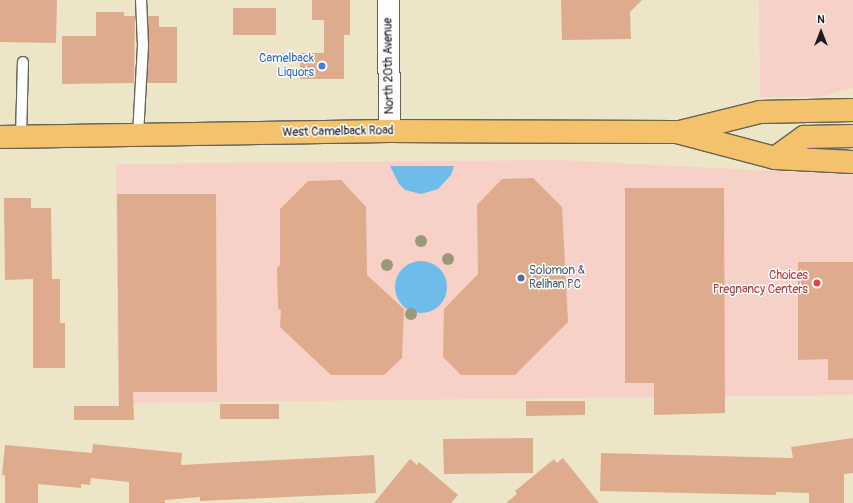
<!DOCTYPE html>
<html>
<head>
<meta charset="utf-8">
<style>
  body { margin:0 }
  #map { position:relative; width:853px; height:503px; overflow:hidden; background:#ede5c7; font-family:Pangolin,sans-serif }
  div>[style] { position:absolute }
  .built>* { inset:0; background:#f7d1c7 }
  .water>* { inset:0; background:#6ebce9 }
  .round { border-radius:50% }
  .building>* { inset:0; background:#deab8d }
  .roads { filter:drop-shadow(1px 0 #656258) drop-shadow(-1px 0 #656258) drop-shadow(0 1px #656258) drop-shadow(0 -1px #656258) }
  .lane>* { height:10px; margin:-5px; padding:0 5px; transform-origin:5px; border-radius:5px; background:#fff }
  .street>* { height:21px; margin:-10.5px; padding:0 10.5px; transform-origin:10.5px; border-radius:10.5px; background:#fff }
  .primary>* { height:22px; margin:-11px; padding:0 11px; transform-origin:11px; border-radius:11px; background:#f3c26a }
  .trees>* { width:12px; height:12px; margin:-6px; border-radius:50%; background:#9a9a7b }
  .dots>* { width:11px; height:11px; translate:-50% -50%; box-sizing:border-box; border:2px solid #fff; border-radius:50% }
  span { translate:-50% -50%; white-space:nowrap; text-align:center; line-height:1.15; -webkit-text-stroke:3px #fff; paint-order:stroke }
  .shop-label { font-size:12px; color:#366cbe }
  .right { translate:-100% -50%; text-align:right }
  .street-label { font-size:12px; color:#1c1c1c }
  .service-label { font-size:12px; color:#4e5e75 }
  .left { translate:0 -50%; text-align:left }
  .health-label { font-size:12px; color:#be3a42 }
  .north { position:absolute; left:801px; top:12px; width:40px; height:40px; -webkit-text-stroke:3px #fff; paint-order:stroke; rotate:0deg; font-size:11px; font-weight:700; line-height:16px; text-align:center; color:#1c1c1c }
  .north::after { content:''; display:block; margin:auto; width:14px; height:18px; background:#1c1c1c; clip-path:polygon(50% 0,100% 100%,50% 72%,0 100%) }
</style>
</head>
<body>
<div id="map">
  <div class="built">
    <div style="clip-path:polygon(759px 0,853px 0,853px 88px,820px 97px,760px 97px)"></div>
    <div style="clip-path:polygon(558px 160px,853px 175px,853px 395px,118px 403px,116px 164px)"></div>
  </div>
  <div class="water">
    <div style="clip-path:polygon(390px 166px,454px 166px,451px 175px,438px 189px,421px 194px,405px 190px,399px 184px)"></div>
    <div class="round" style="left:395px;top:261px;width:52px;height:52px"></div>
  </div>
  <div class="building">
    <div style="clip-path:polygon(0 0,57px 0,56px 43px,0 42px)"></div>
    <div style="clip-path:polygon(312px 0,350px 0,350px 35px,344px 35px,344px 79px,300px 79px,300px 53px,324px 53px,324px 20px,312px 20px)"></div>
    <div style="clip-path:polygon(561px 0,642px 0,630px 12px,631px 39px,562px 40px)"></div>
    <div style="clip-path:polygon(233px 8px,276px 8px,276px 35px,233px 35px)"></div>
    <div style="clip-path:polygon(96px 12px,124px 12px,124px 16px,135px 16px,134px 83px,62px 84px,62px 36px,96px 36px)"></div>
    <div style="clip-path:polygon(148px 16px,159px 16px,159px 27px,177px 27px,177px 83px,147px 83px)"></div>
    <div style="clip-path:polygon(533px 178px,562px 207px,568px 322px,515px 375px,461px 375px,443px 357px,444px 309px,478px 274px,477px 205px,502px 179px)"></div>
    <div style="clip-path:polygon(341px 180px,366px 207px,367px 275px,404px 309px,402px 358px,384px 375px,331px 375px,280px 327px,281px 311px,278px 308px,277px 268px,280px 265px,280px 209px,308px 181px)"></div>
    <div style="clip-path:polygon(625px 188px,724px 188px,725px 413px,654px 415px,654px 383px,625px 383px)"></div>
    <div style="clip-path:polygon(117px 194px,216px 194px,217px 392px,133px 392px,134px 420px,74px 420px,74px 406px,119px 406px)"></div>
    <div style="clip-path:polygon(4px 198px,31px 198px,31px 208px,51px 208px,52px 279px,60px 279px,60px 323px,65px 323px,65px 368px,33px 368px,33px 279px,5px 280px)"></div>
    <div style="clip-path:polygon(798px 262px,853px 262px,853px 380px,828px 380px,828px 359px,798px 360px)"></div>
    <div style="clip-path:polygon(526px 401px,585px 401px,585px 415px,526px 416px)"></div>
    <div style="clip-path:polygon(220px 404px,279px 404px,279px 419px,220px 419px)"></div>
    <div style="clip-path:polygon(533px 438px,533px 473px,444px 474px,443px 439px)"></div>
    <div style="clip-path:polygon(853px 438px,853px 473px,844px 474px,844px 503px,809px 503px,809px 493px,776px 492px,776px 495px,600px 491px,601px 453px,793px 458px,791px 447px)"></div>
    <div style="clip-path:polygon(93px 444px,182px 453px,181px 465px,374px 455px,376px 493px,200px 501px,200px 497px,165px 500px,165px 503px,129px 503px,129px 482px,91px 478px,90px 485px,81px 484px,81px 488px,38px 484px,38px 503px,5px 503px,5px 475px,2px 475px,5px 445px,92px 453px)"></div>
    <div style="clip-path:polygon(563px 458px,599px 503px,506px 503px,517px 494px,515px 491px,554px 459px,557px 463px)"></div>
    <div style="clip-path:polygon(410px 459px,417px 465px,419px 462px,458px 495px,451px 503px,374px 503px)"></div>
  </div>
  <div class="roads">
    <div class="lane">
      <div style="left:138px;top:135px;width:90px;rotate:-86.8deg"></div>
      <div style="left:143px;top:45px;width:45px;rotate:-92.5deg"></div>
      <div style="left:21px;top:137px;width:75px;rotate:-88.5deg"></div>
    </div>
    <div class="street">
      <div style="left:388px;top:0;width:131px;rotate:89.6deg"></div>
    </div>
    <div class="primary">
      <div style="left:680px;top:132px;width:82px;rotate:-14deg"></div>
      <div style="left:760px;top:112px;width:93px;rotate:-1.2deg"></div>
      <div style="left:0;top:137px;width:389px;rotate:-0.9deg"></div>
      <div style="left:389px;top:131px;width:288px;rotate:0.2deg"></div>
      <div style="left:677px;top:132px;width:101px;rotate:14.9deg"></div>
      <div style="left:775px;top:158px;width:78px;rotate:2.9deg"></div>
      <div style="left:775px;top:158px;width:36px;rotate:-36deg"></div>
      <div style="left:804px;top:137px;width:49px;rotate:-1.2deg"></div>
    </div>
  </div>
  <div class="trees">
    <div style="left:421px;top:241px"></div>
    <div style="left:448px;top:259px"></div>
    <div style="left:387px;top:265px"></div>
    <div style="left:411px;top:314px"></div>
  </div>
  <div class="dots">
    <div style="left:322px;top:66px;background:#3f7fe0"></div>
    <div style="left:521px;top:278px;background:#5c6f8a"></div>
    <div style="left:817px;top:283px;background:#e0444e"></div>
  </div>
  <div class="shop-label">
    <span class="right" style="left:314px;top:66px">Camelback<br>Liquors</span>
  </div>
  <div class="street-label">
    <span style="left:389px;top:66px;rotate:-91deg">North 20th Avenue</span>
    <span style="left:338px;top:132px;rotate:-1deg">West Camelback Road</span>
  </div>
  <div class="service-label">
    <span class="left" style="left:529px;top:278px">Solomon &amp;<br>Relihan PC</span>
  </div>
  <div class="health-label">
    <span class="right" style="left:808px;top:283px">Choices<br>Pregnancy Centers</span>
  </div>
  <div class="north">N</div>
</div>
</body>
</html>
